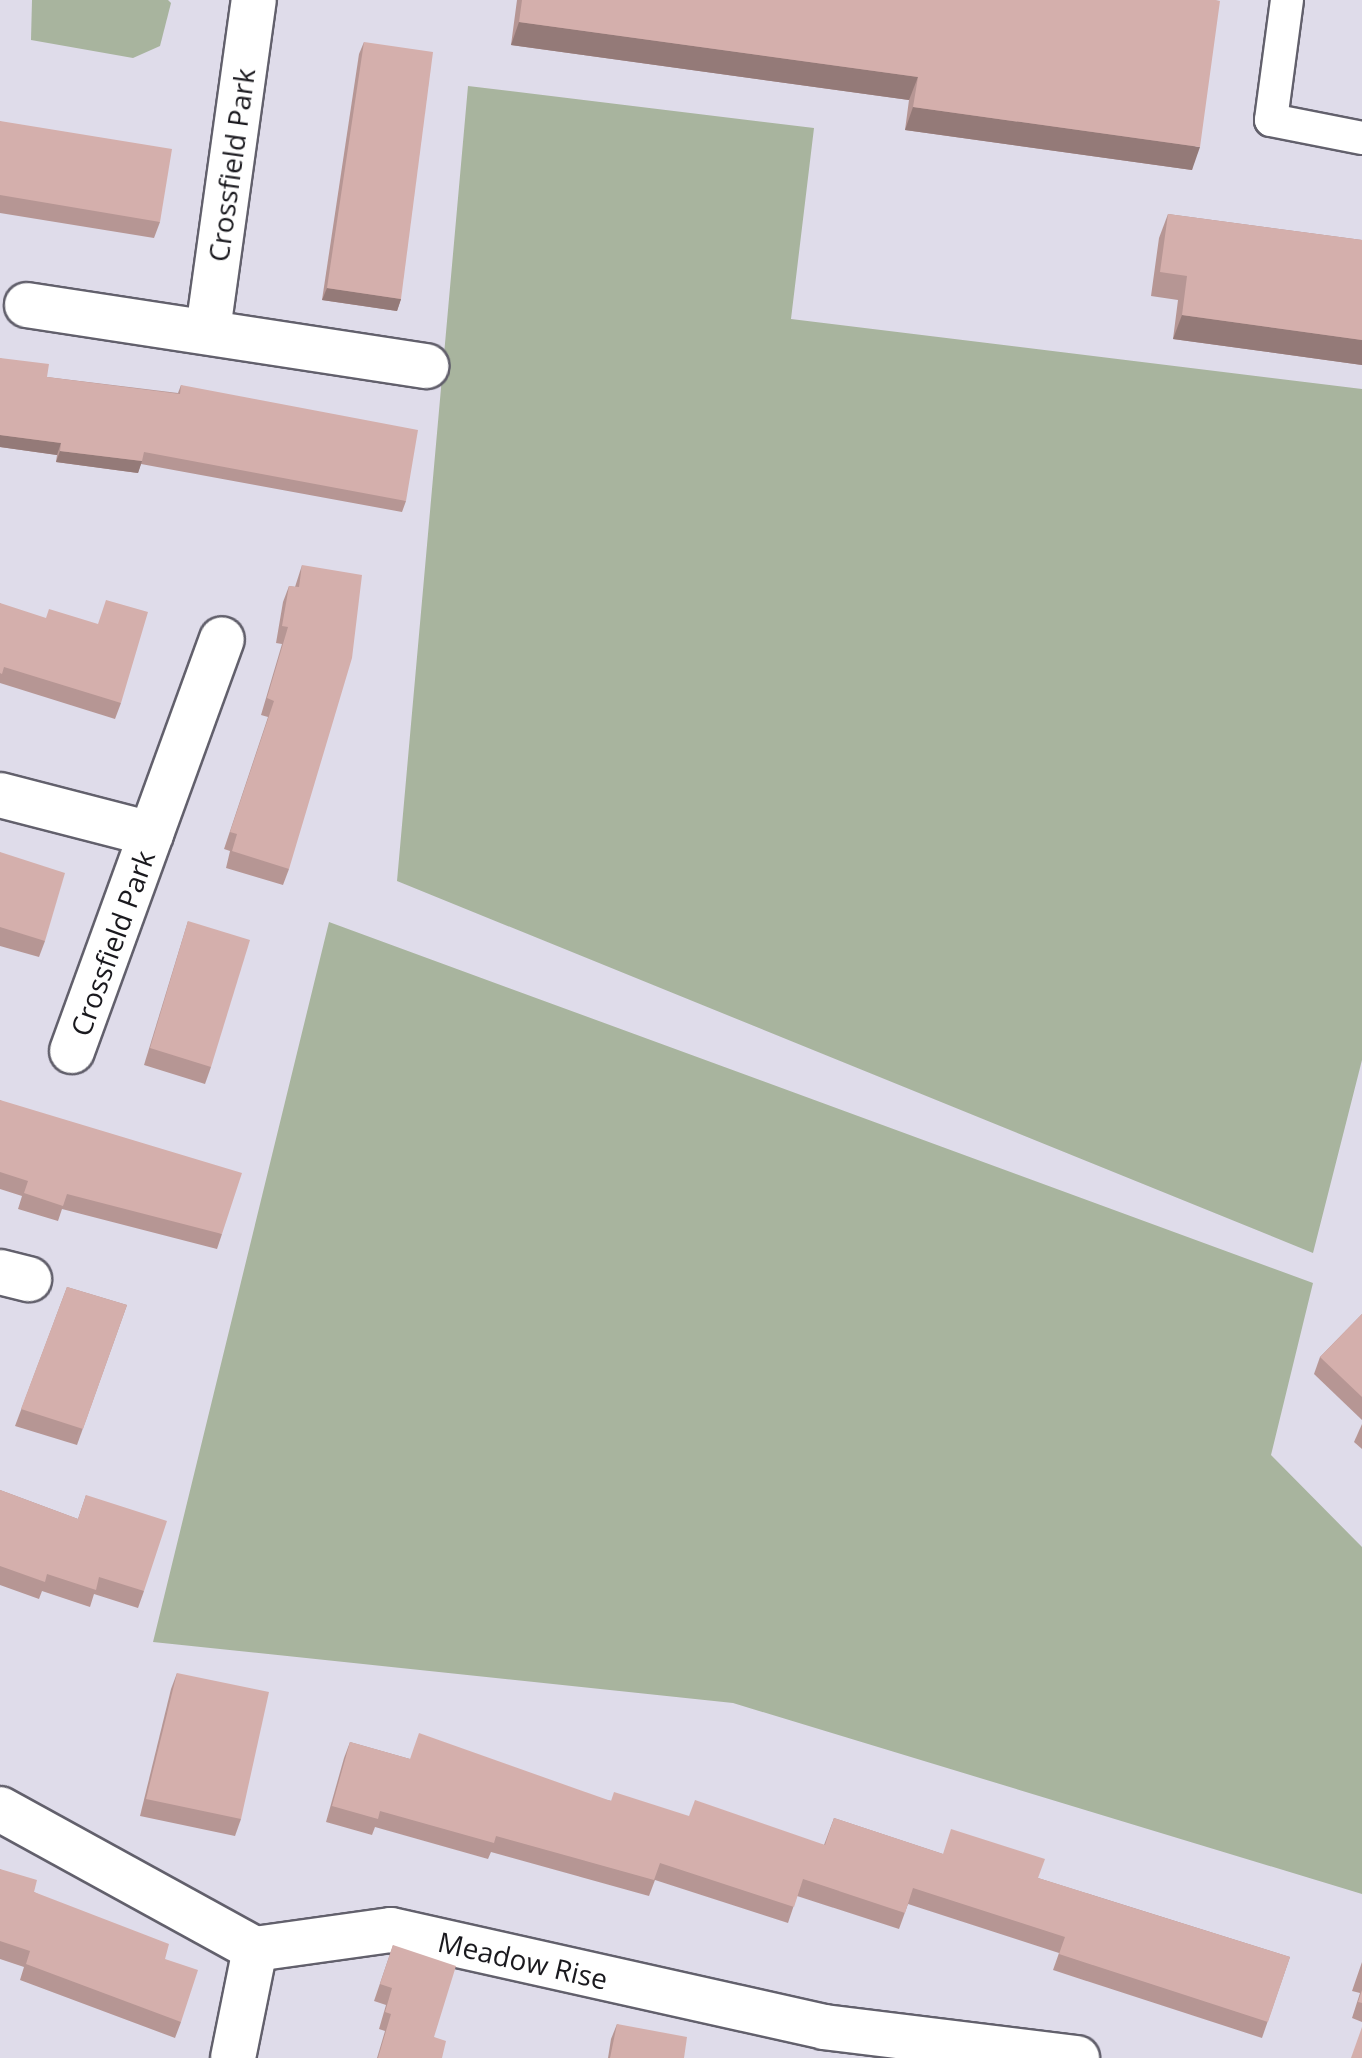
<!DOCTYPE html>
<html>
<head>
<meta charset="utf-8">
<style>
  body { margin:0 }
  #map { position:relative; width:1362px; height:2058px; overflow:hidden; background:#dfdcea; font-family:"Open Sans",sans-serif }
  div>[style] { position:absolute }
  .green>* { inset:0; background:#a8b49e }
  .roads { filter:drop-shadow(2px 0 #62606c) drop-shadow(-2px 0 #62606c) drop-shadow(0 2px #62606c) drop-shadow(0 -2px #62606c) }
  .service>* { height:32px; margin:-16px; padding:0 16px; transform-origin:16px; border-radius:16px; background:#fff }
  .minor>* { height:44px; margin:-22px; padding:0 22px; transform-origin:22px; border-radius:22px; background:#fff }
  .wall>* { inset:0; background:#b69694 }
  .shaded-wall>* { inset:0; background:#947a78 }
  .building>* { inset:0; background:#d4afac }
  span { translate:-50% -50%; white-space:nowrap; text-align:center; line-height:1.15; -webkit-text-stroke:6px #fff; paint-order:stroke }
  .street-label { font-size:28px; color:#1a191e }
</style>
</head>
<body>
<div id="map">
  <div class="green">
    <div style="clip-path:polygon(32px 0,168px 0,171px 3px,160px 46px,133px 58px,31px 40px)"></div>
    <div style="clip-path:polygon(468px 86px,814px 128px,791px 319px,1362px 389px,1362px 1060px,1313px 1253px,397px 881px)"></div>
    <div style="clip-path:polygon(329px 922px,1313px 1283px,1271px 1455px,1362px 1547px,1362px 1894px,733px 1703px,153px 1642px)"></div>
  </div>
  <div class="roads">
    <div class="service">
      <div style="left:1287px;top:0;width:121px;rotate:97.6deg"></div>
      <div style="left:1271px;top:120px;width:93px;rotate:11.2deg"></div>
    </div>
    <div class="minor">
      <div style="left:27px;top:305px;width:404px;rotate:8.7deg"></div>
      <div style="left:208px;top:330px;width:333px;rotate:-82.1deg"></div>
      <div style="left:0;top:795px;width:156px;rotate:14.5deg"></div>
      <div style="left:72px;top:1051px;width:438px;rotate:-70deg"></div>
      <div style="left:0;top:1272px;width:30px;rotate:14deg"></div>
      <div style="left:0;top:1809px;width:291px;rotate:28.8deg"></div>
      <div style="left:255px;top:1949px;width:137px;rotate:-8deg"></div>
      <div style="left:391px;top:1930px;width:444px;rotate:12.6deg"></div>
      <div style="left:824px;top:2027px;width:255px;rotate:7deg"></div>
      <div style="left:233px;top:2058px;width:111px;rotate:-78.6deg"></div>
    </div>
  </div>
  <div class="wall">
    <div style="clip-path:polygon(517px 0,1216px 0,1192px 170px,905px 130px,909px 100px,511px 45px)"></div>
    <div style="clip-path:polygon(364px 42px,401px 299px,397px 311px,322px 300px,359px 54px)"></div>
    <div style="clip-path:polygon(0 121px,160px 222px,154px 238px,0 213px)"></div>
    <div style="clip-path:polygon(1168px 214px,1362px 240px,1362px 365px,1173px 339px,1178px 300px,1151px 296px,1159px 238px)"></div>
    <div style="clip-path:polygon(0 358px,47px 377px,178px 393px,181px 385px,406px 501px,402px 512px,141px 464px,138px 473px,56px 462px,57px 455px,0 447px)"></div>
    <div style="clip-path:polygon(302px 565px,289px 869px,283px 885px,226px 868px,230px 851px,224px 849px,268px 717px,261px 715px,282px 644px,276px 643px,283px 602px,289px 586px,295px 587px)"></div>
    <div style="clip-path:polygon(0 603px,121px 703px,115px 719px,0 683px)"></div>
    <div style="clip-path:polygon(0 852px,45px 941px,39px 957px,0 946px)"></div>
    <div style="clip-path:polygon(188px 921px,211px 1067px,205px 1084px,144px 1065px)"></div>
    <div style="clip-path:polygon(0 1100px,222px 1234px,217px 1249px,62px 1209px,58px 1221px,18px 1209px,22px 1196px,0 1189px)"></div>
    <div style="clip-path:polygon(67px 1287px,127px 1305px,77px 1445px,15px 1426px)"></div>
    <div style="clip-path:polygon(1362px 1314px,1362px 1420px,1314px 1374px,1320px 1357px)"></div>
    <div style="clip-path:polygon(1362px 1424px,1362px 1449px,1354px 1442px)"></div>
    <div style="clip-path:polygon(0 1490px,78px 1519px,86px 1495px,144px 1591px,138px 1608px,94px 1594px,90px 1607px,42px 1591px,39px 1599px,0 1585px)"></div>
    <div style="clip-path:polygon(177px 1673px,241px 1819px,235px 1836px,140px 1816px,171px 1689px)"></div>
    <div style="clip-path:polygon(350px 1742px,410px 1759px,824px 1845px,834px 1818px,943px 1854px,1038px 1878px,1290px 1957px,1262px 2038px,1053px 1970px,1059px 1953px,908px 1904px,899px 1929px,797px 1896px,788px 1923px,655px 1880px,649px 1896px,491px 1852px,488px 1859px,375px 1827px,372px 1835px,326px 1822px,344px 1758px)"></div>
    <div style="clip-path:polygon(0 1869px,34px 1892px,165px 1959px,181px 2022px,175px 2038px,20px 1980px,24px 1967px,0 1959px)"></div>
    <div style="clip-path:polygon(393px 1945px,434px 2037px,442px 2058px,377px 2058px,385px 2031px,379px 2029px,386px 2005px,374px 2001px)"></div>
    <div style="clip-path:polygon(1362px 1962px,1362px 2022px,1352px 2018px,1360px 1993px,1352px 1991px)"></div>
    <div style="clip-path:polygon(617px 2024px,684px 2058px,608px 2058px,611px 2039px)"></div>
  </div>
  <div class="shaded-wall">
    <div style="clip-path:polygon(519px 22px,918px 77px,909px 100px,511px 45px)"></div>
    <div style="clip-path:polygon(913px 107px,1200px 147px,1192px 170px,905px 130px)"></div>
    <div style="clip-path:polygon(327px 288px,401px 299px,397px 311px,322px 300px)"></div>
    <div style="clip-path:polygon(1182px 315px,1362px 340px,1362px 365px,1173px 339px)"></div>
    <div style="clip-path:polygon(0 435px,61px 443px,57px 455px,0 447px)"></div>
    <div style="clip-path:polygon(60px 451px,142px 461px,138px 473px,56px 462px)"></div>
  </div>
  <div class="building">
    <div style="clip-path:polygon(522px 0,1216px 0,1220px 1px,1200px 147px,913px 107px,918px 77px,519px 22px)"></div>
    <div style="clip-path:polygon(364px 42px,433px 52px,401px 299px,327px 288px)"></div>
    <div style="clip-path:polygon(0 121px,172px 149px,160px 222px,0 195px)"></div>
    <div style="clip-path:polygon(1168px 214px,1362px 240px,1362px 340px,1182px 315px,1187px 276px,1160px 272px)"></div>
    <div style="clip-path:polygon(0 358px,49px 364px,47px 377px,180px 394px,181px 385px,418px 430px,406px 501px,144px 452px,142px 461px,60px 451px,61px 443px,0 435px)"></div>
    <div style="clip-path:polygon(302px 565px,362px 575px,352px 658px,289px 869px,232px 851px,237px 834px,230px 832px,274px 701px,267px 698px,288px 627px,282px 626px,289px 586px,299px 587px)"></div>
    <div style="clip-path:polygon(106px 600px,148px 612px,121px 703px,4px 667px,2px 674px,0 673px,0 603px,46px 618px,49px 609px,98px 624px)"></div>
    <div style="clip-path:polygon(0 852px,65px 873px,45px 941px,0 927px)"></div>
    <div style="clip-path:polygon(188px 921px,250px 940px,211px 1067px,150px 1048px)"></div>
    <div style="clip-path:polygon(0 1100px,242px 1173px,222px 1234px,67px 1194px,63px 1206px,24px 1193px,28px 1181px,0 1172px)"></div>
    <div style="clip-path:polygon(67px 1287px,127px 1305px,83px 1429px,21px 1409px)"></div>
    <div style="clip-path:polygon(1362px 1314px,1362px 1397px,1320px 1357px)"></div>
    <div style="clip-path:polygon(0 1490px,78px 1519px,86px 1495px,167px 1521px,144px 1591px,99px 1577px,96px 1590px,47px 1574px,45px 1582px,0 1566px)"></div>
    <div style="clip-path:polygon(177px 1673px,269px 1692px,241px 1819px,146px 1799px)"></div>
    <div style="clip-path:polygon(419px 1733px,611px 1801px,614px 1792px,689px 1816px,695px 1800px,825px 1845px,834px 1818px,943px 1854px,951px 1829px,1045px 1859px,1038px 1878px,1290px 1957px,1268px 2022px,1059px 1954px,1065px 1937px,913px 1888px,905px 1913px,803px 1879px,794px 1907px,660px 1863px,654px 1880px,496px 1836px,494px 1843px,380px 1811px,378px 1819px,332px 1806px,350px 1742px,410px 1759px)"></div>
    <div style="clip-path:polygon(0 1869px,37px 1880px,34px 1892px,169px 1944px,165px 1959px,198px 1970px,181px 2022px,26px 1964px,30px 1951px,0 1941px)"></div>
    <div style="clip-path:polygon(393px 1945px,456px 1966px,434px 2037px,446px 2041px,442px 2058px,378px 2058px,391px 2014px,385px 2012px,392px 1988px,380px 1984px)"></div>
    <div style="clip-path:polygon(1362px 1990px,1362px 2003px,1358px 2002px)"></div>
    <div style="clip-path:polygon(617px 2024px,687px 2037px,684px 2058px,610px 2058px)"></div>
    <div style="clip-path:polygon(1362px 2027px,1362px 2058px,1351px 2058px)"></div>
  </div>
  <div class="street-label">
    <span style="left:231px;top:165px;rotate:-82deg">Crossfield Park</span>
    <span style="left:112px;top:943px;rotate:-70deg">Crossfield Park</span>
    <span style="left:523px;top:1960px;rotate:13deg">Meadow Rise</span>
  </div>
</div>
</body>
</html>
